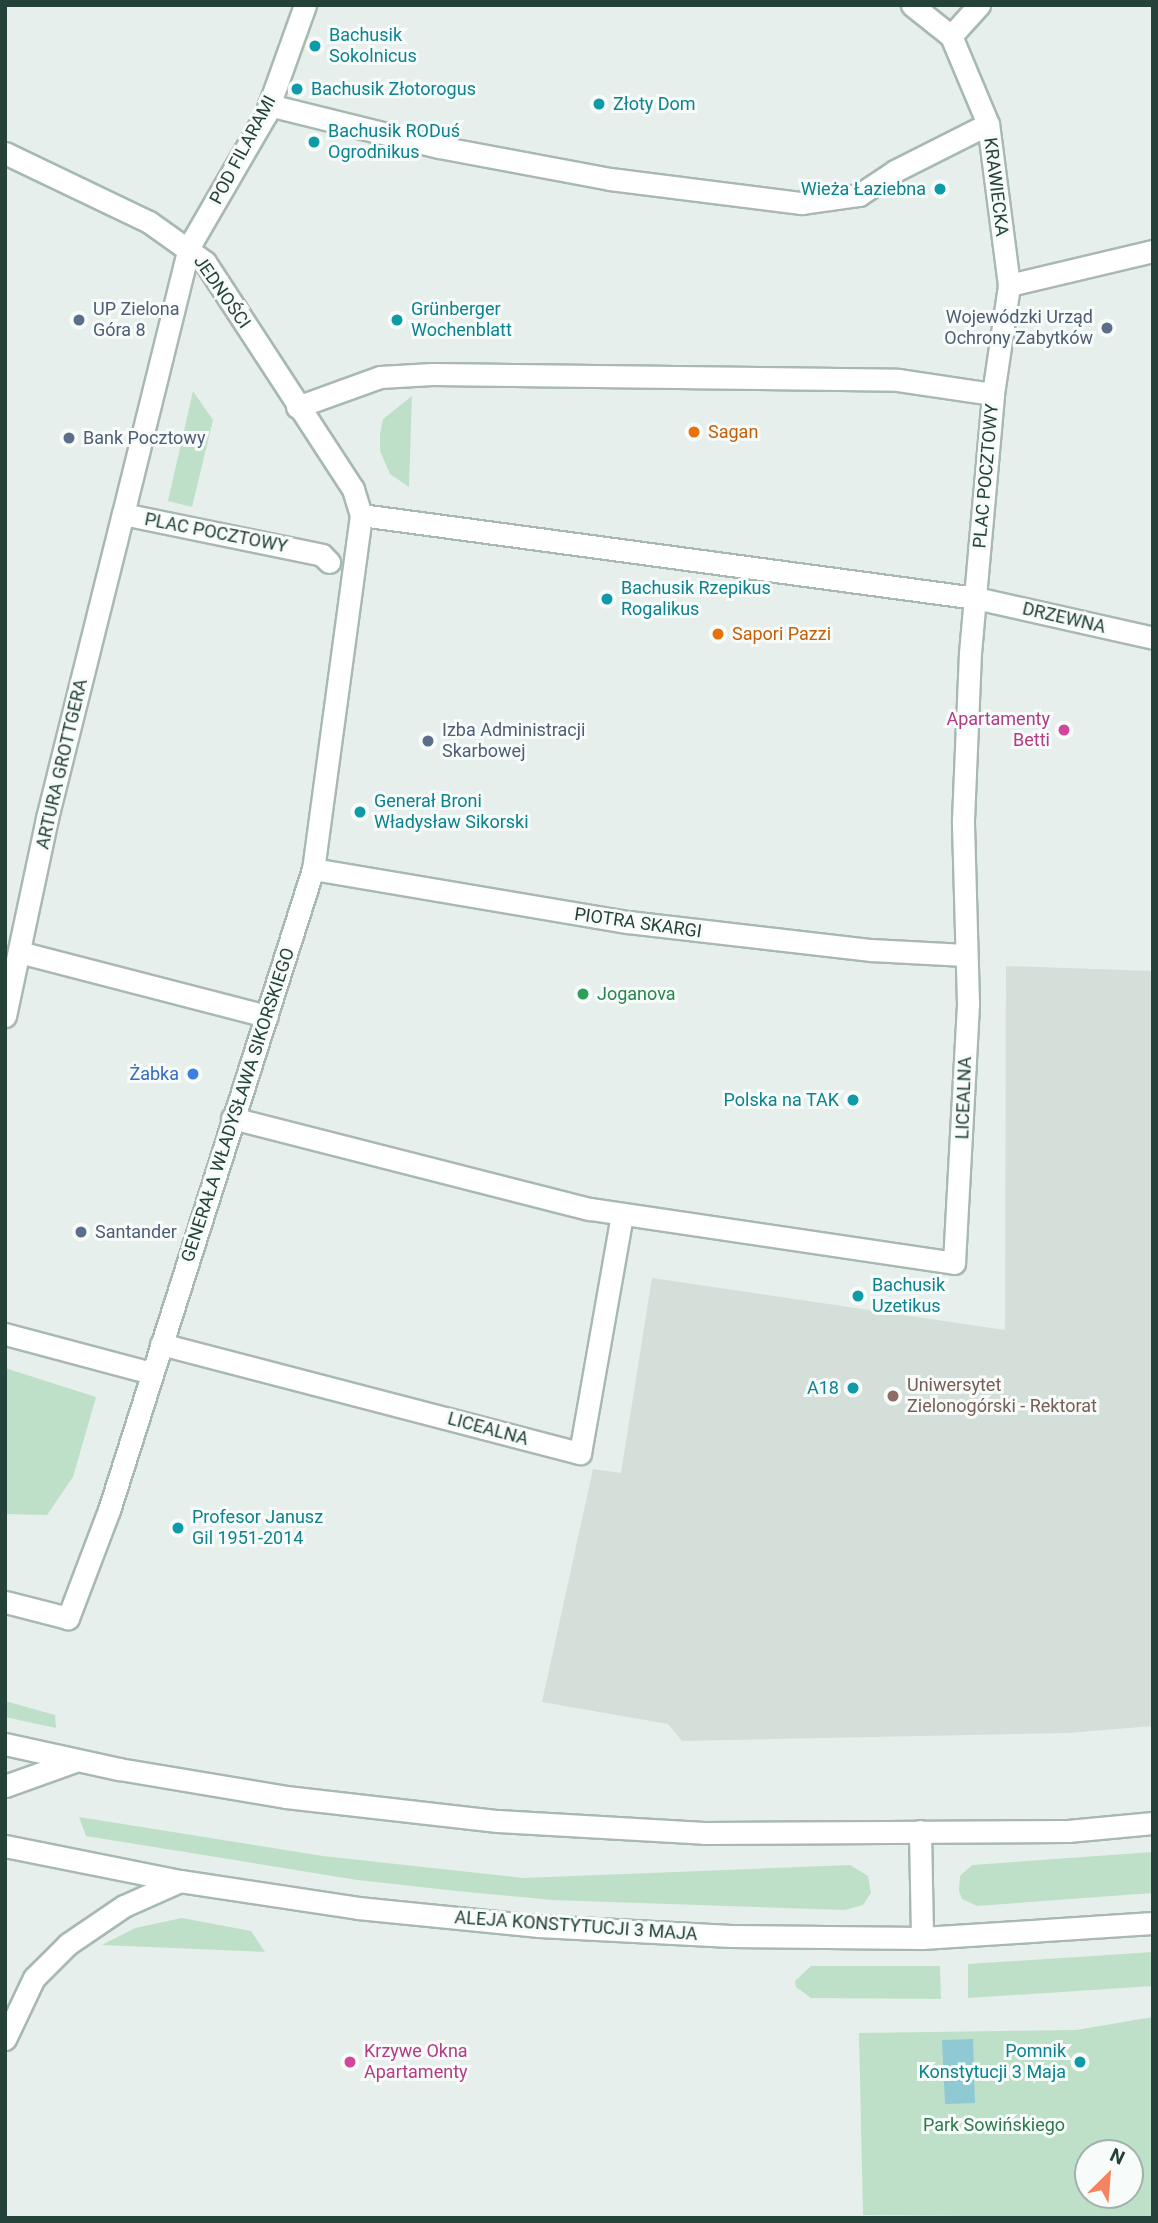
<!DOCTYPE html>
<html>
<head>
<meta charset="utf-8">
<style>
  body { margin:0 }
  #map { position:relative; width:1158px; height:2223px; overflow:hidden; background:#e6efeb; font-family:Roboto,sans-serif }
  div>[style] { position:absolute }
  .built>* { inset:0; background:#d4dfda }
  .green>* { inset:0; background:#bfe0c8 }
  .water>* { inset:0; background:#8ec9d4 }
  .roads { filter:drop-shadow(2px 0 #a8b8b2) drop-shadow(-2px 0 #a8b8b2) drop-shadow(0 2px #a8b8b2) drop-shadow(0 -2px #a8b8b2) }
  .pedestrian>* { height:21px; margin:-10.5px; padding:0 10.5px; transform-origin:10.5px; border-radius:10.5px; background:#fff }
  .minor>* { height:21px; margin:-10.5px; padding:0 10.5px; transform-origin:10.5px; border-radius:10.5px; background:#fff }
  .secondary>* { height:21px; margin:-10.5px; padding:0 10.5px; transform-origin:10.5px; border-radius:10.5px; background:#fff }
  .dots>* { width:19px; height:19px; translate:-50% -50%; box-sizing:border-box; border:4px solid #f7fbf9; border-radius:50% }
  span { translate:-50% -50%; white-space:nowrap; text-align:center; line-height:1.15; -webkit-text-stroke:6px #f7fbf9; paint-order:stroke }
  .culture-label { font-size:18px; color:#0d838f }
  .left { translate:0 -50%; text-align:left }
  .right { translate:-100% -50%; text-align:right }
  .street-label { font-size:18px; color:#24423a }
  .service-label { font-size:18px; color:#4e5e75 }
  .food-label { font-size:18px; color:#c56008 }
  .hotel-label { font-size:18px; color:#b23c85 }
  .leisure-label { font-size:18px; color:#27864d }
  .shop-label { font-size:18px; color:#366cbe }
  .education-label { font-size:18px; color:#785e54 }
  .park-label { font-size:18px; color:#2d7a4b }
  .frame { position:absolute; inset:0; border:7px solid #24423a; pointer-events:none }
  .north { position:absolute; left:1074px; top:2139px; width:70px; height:70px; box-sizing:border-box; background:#f7fbf9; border:2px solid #a3b1ad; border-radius:50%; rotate:25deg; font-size:19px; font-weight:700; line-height:28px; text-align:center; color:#24423a }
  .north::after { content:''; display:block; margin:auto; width:24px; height:32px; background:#f4845f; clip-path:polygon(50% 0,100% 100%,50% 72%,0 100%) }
</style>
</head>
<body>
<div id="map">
  <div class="built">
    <div style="clip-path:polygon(1006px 966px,1153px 971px,1153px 1726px,1068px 1733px,682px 1741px,668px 1724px,542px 1702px,593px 1469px,621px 1473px,652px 1278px,1005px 1330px)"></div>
  </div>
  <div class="green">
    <div style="clip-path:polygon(193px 391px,213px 420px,192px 507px,168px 501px)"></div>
    <div style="clip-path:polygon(412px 396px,409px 486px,409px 487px,390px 474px,380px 451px,380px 434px,383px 419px)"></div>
    <div style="clip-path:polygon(5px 1368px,96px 1397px,73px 1477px,47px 1515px,5px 1514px)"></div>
    <div style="clip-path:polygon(5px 1701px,55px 1715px,56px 1728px,5px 1717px)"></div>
    <div style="clip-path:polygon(79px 1817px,323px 1856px,523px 1878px,850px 1865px,868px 1876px,871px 1893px,863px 1905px,845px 1910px,552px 1900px,457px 1891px,357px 1880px,86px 1836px)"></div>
    <div style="clip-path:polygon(1153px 1852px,1153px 1893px,977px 1906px,962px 1899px,959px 1891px,960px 1876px,972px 1865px)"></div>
    <div style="clip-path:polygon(182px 1918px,251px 1931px,265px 1952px,102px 1945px,135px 1928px)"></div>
    <div style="clip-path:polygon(1153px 1952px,1153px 1986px,968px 1998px,968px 1964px)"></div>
    <div style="clip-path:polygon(811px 1966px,940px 1966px,941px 1999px,811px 1998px,796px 1987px,795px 1981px)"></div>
    <div style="clip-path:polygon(evenodd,1153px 2017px,1153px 2218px,863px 2215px,859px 2033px,1076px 2030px,1153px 2017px,1088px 2153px,1130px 2153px,1130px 2195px,1088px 2195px,1088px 2153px)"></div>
  </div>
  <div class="water">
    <div style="clip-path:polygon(973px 2039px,975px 2103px,945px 2104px,942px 2040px)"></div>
  </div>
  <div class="roads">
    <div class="pedestrian">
      <div style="left:305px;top:5px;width:116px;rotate:109.7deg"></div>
      <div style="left:266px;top:114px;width:154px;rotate:120.1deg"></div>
      <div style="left:189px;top:247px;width:275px;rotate:103.9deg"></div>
      <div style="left:123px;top:514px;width:203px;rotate:11.6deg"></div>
      <div style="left:322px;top:555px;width:10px;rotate:45deg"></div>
      <div style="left:912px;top:5px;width:50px;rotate:38.5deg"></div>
      <div style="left:269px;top:105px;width:175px;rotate:13.9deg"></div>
      <div style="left:439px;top:147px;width:174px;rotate:10.6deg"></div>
      <div style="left:610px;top:179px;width:193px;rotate:7.2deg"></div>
      <div style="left:801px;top:203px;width:59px;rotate:-7.9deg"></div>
      <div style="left:859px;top:195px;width:43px;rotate:-33.7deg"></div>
      <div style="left:895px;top:171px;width:104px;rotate:-26.8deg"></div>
    </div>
    <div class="minor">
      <div style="left:5px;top:153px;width:160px;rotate:25.6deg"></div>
      <div style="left:149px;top:222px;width:69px;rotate:35.5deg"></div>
      <div style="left:205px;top:262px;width:271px;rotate:56.9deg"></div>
      <div style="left:353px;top:489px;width:27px;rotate:73deg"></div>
      <div style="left:361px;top:515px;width:357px;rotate:97.7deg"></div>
      <div style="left:313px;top:869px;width:673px;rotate:107.65deg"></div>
      <div style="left:109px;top:1510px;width:116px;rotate:110.8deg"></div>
      <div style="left:68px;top:1618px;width:65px;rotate:-165.7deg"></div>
      <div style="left:1009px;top:285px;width:148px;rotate:-13.3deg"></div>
      <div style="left:297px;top:407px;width:88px;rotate:-19.9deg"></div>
      <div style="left:380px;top:377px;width:52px;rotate:-3.3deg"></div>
      <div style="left:432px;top:374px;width:466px;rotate:0.7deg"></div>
      <div style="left:898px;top:380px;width:96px;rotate:8.4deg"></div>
      <div style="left:361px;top:515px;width:621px;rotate:7.69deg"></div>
      <div style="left:976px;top:598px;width:181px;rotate:12.7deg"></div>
      <div style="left:313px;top:869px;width:319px;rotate:9.6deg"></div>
      <div style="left:628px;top:922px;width:245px;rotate:6.6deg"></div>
      <div style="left:871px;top:950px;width:94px;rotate:3deg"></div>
      <div style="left:19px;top:952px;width:256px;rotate:14.5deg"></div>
      <div style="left:5px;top:1016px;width:202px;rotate:-78deg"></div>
      <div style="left:47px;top:818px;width:313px;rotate:-76deg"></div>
      <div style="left:232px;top:1118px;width:369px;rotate:14.3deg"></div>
      <div style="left:590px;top:1209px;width:368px;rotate:8.4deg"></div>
      <div style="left:954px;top:1263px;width:260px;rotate:-86.9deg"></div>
      <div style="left:968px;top:1003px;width:183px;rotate:-91.6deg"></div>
      <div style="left:963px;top:820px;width:167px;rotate:-87.6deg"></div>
      <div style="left:970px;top:653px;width:260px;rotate:-84.9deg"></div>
      <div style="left:993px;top:394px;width:110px;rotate:-81.6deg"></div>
      <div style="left:1009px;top:285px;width:162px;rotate:-97.4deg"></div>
      <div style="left:988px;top:124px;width:95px;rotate:-112.8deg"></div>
      <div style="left:951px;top:36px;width:42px;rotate:-47.9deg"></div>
      <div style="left:5px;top:1334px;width:152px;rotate:14.9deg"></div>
      <div style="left:161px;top:1344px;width:433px;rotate:14.6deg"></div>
      <div style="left:580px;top:1453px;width:242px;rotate:-80deg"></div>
    </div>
    <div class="secondary">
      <div style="left:5px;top:1744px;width:117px;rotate:12.4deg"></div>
      <div style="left:119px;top:1769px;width:169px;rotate:9.5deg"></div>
      <div style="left:286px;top:1797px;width:213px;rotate:6.5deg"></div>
      <div style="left:498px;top:1821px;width:206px;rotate:3.3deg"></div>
      <div style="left:704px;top:1833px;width:364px;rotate:-0.3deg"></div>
      <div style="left:1068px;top:1831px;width:85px;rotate:-5.4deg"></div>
      <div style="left:5px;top:1786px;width:74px;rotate:-19.7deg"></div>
      <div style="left:920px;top:1831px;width:107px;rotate:88.9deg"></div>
      <div style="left:5px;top:1846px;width:178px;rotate:11.3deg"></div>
      <div style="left:180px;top:1881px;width:180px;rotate:8.6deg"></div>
      <div style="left:358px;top:1908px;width:182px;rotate:5.7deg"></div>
      <div style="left:539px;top:1926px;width:192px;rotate:3deg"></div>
      <div style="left:731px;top:1936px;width:191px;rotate:0.6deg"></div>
      <div style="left:922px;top:1938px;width:231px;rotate:-3.7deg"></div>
      <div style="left:5px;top:2039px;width:68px;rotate:-64.6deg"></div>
      <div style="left:34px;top:1978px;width:48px;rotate:-45deg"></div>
      <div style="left:68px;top:1944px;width:68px;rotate:-34.2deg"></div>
      <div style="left:124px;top:1906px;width:61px;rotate:-24.1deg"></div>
    </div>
  </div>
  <div class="dots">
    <div style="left:315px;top:46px;background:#0f9aa8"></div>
    <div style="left:297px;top:89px;background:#0f9aa8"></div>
    <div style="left:599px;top:104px;background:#0f9aa8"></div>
    <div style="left:314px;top:142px;background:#0f9aa8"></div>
    <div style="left:940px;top:189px;background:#0f9aa8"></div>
    <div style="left:79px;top:320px;background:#5c6f8a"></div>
    <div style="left:397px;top:320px;background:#0f9aa8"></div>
    <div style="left:1107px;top:328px;background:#5c6f8a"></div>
    <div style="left:694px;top:432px;background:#e8710a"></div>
    <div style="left:69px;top:438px;background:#5c6f8a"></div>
    <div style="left:607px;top:599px;background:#0f9aa8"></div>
    <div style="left:718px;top:634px;background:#e8710a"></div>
    <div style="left:1064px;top:730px;background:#d1479c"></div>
    <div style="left:428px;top:741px;background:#5c6f8a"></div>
    <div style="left:360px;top:812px;background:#0f9aa8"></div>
    <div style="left:583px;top:994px;background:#2e9e5b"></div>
    <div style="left:193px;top:1074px;background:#3f7fe0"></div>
    <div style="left:853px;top:1100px;background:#0f9aa8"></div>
    <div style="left:81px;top:1232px;background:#5c6f8a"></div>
    <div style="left:858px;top:1296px;background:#0f9aa8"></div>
    <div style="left:853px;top:1388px;background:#0f9aa8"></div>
    <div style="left:893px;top:1396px;background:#8d6e63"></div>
    <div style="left:178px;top:1528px;background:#0f9aa8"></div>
    <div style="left:350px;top:2062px;background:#d1479c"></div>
    <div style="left:1080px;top:2062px;background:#0f9aa8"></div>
  </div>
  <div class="culture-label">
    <span class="left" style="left:329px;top:46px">Bachusik<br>Sokolnicus</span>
    <span class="left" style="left:311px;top:89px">Bachusik Złotorogus</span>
    <span class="left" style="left:613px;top:104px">Złoty Dom</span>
    <span class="left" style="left:328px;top:142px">Bachusik RODuś<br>Ogrodnikus</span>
    <span class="right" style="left:926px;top:189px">Wieża Łaziebna</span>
    <span class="left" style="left:411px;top:320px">Grünberger<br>Wochenblatt</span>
    <span class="left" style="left:621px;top:599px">Bachusik Rzepikus<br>Rogalikus</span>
    <span class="left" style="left:374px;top:812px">Generał Broni<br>Władysław Sikorski</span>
    <span class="right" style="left:839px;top:1100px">Polska na TAK</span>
    <span class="left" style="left:872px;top:1296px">Bachusik<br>Uzetikus</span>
    <span class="right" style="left:839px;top:1388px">A18</span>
    <span class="left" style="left:192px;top:1528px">Profesor Janusz<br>Gil 1951-2014</span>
    <span class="right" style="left:1066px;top:2062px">Pomnik<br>Konstytucji 3 Maja</span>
  </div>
  <div class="street-label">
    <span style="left:243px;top:150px;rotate:-62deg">POD FILARAMI</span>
    <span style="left:996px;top:187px;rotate:83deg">KRAWIECKA</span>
    <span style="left:222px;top:292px;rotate:55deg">JEDNOŚCI</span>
    <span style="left:986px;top:476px;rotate:-85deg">PLAC POCZTOWY</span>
    <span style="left:216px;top:533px;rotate:11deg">PLAC POCZTOWY</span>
    <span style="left:1064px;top:618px;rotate:13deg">DRZEWNA</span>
    <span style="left:62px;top:764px;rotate:-77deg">ARTURA GROTTGERA</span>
    <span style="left:638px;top:923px;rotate:8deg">PIOTRA SKARGI</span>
    <span style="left:964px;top:1098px;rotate:-88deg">LICEALNA</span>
    <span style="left:238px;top:1105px;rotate:-72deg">GENERAŁA WŁADYSŁAWA SIKORSKIEGO</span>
    <span style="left:488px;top:1429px;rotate:15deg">LICEALNA</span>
    <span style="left:576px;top:1926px;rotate:4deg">ALEJA KONSTYTUCJI 3 MAJA</span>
  </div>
  <div class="service-label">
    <span class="left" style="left:93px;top:320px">UP Zielona<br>Góra 8</span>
    <span class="right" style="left:1093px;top:328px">Wojewódzki Urząd<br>Ochrony Zabytków</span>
    <span class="left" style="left:83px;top:438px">Bank Pocztowy</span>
    <span class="left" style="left:442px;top:741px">Izba Administracji<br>Skarbowej</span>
    <span class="left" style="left:95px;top:1232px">Santander</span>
  </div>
  <div class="food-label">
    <span class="left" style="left:708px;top:432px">Sagan</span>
    <span class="left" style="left:732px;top:634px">Sapori Pazzi</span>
  </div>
  <div class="hotel-label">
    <span class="right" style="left:1050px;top:730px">Apartamenty<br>Betti</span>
    <span class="left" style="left:364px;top:2062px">Krzywe Okna<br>Apartamenty</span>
  </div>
  <div class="leisure-label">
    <span class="left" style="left:597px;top:994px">Joganova</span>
  </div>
  <div class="shop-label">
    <span class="right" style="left:179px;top:1074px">Żabka</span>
  </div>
  <div class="education-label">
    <span class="left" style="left:907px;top:1396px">Uniwersytet<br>Zielonogórski - Rektorat</span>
  </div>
  <div class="park-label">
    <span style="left:994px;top:2125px">Park Sowińskiego</span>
  </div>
  <div class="frame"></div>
  <div class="north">N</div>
</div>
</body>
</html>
